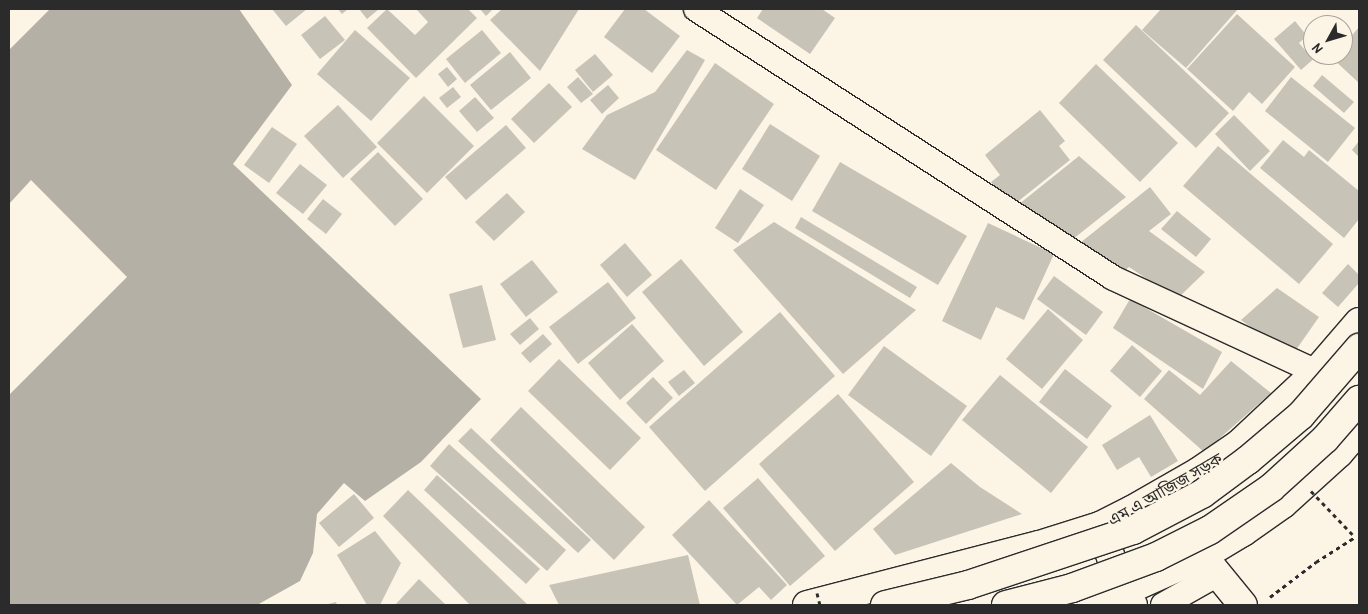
<!DOCTYPE html>
<html>
<head>
<meta charset="utf-8">
<style>
  body { margin:0 }
  #map { position:relative; width:1368px; height:614px; overflow:hidden; background:#fcf5e5; font-family:"Patrick Hand","Noto Sans Bengali",sans-serif }
  div>[style] { position:absolute }
  .water>* { inset:0; background:#b4b0a5 }
  .building>* { inset:0; background:#c8c3b7 }
  .path>* { height:3px; margin-top:-1.5px; transform-origin:0; background:repeating-linear-gradient(90deg,#2b2b2b 0 4px,transparent 0 8px) }
  .roads { filter:drop-shadow(1px 0 #2b2b2b) drop-shadow(-1px 0 #2b2b2b) drop-shadow(0 1px #2b2b2b) drop-shadow(0 -1px #2b2b2b) }
  .street>* { height:24px; margin:-12px; padding:0 12px; transform-origin:12px; border-radius:12px; background:#fcf5e5 }
  .secondary>* { height:28px; margin:-14px; padding:0 14px; transform-origin:14px; border-radius:14px; background:#fcf5e5 }
  .primary>* { height:28px; margin:-14px; padding:0 14px; transform-origin:14px; border-radius:14px; background:#fcf5e5 }
  .path-bridge>* { height:3px; margin-top:-1.5px; transform-origin:0; background:repeating-linear-gradient(90deg,#2b2b2b 0 4px,transparent 0 8px) }
  .bridges { filter:drop-shadow(1px 0 #2b2b2b) drop-shadow(-1px 0 #2b2b2b) drop-shadow(0 1px #2b2b2b) drop-shadow(0 -1px #2b2b2b) }
  .highway-bridge>* { height:28px; margin:-14px; padding:0 14px; transform-origin:14px; border-radius:14px; background:#fcf5e5 }
  span { translate:-50% -50%; white-space:nowrap; text-align:center; line-height:1.15; -webkit-text-stroke:4.5px #fcf5e5; paint-order:stroke }
  .street-label { font-size:16px; color:#2b2b2b }
  .frame { position:absolute; inset:0; border:10px solid #2b2b2b; pointer-events:none }
  .north { position:absolute; left:1303px; top:15px; width:50px; height:50px; box-sizing:border-box; background:#fcf5e5; border:1px solid #a8a49b; border-radius:50%; rotate:231deg; font-size:14px; font-weight:700; line-height:20px; text-align:center; color:#2b2b2b }
  .north::after { content:''; display:block; margin:auto; width:18px; height:22px; background:#2b2b2b; clip-path:polygon(50% 0,100% 100%,50% 72%,0 100%) }
</style>
</head>
<body>
<div id="map">
  <div class="water">
    <div style="clip-path:polygon(50px 9px,239px 9px,292px 85px,233px 164px,481px 399px,421px 462px,365px 501px,344px 483px,317px 514px,313px 553px,300px 581px,257px 605px,9px 605px,9px 395px,127px 277px,31px 180px,9px 204px,9px 50px)"></div>
  </div>
  <div class="building">
    <div style="clip-path:polygon(272px 9px,307px 9px,286px 26px)"></div>
    <div style="clip-path:polygon(338px 9px,348px 9px,342px 14px)"></div>
    <div style="clip-path:polygon(359px 9px,379px 9px,367px 19px)"></div>
    <div style="clip-path:polygon(387px 9px,415px 35px,428px 22px,416px 9px,468px 9px,477px 18px,416px 78px,367px 28px)"></div>
    <div style="clip-path:polygon(480px 9px,493px 9px,486px 16px)"></div>
    <div style="clip-path:polygon(502px 9px,579px 9px,540px 71px,490px 20px)"></div>
    <div style="clip-path:polygon(625px 9px,644px 9px,680px 36px,652px 73px,604px 37px)"></div>
    <div style="clip-path:polygon(763px 9px,822px 9px,835px 18px,810px 54px,757px 18px)"></div>
    <div style="clip-path:polygon(1161px 9px,1238px 9px,1186px 68px,1142px 30px)"></div>
    <div style="clip-path:polygon(1237px 14px,1295px 67px,1262px 104px,1249px 92px,1233px 111px,1187px 69px)"></div>
    <div style="clip-path:polygon(325px 16px,345px 40px,320px 59px,301px 35px)"></div>
    <div style="clip-path:polygon(1295px 21px,1307px 36px,1299px 43px,1305px 50px,1313px 44px,1313px 55px,1318px 55px,1301px 70px,1274px 39px)"></div>
    <div style="clip-path:polygon(1136px 25px,1229px 113px,1196px 148px,1103px 60px)"></div>
    <div style="clip-path:polygon(1359px 27px,1359px 83px,1332px 58px,1335px 55px,1343px 55px,1343px 46px)"></div>
    <div style="clip-path:polygon(355px 30px,410px 78px,371px 121px,317px 74px)"></div>
    <div style="clip-path:polygon(482px 30px,501px 53px,465px 83px,446px 59px)"></div>
    <div style="clip-path:polygon(687px 50px,705px 60px,635px 180px,582px 149px,607px 115px,655px 92px)"></div>
    <div style="clip-path:polygon(510px 52px,531px 78px,491px 110px,470px 85px)"></div>
    <div style="clip-path:polygon(595px 54px,613px 75px,593px 92px,575px 70px)"></div>
    <div style="clip-path:polygon(715px 63px,774px 104px,716px 190px,656px 150px)"></div>
    <div style="clip-path:polygon(1096px 64px,1178px 143px,1140px 182px,1059px 103px)"></div>
    <div style="clip-path:polygon(447px 67px,457px 79px,448px 87px,438px 74px)"></div>
    <div style="clip-path:polygon(1322px 75px,1354px 102px,1344px 113px,1313px 86px)"></div>
    <div style="clip-path:polygon(578px 77px,593px 94px,581px 103px,567px 87px)"></div>
    <div style="clip-path:polygon(1291px 77px,1355px 128px,1328px 162px,1265px 111px)"></div>
    <div style="clip-path:polygon(549px 83px,572px 107px,534px 143px,511px 119px)"></div>
    <div style="clip-path:polygon(608px 85px,619px 98px,602px 114px,590px 100px)"></div>
    <div style="clip-path:polygon(453px 87px,461px 97px,447px 108px,439px 98px)"></div>
    <div style="clip-path:polygon(424px 96px,474px 146px,427px 193px,377px 143px)"></div>
    <div style="clip-path:polygon(475px 97px,494px 118px,477px 132px,459px 111px)"></div>
    <div style="clip-path:polygon(338px 105px,377px 147px,343px 178px,304px 136px)"></div>
    <div style="clip-path:polygon(1040px 110px,1065px 141px,1059px 146px,1070px 160px,1011px 207px,991px 182px,1000px 175px,985px 155px)"></div>
    <div style="clip-path:polygon(1234px 115px,1270px 151px,1250px 171px,1215px 134px)"></div>
    <div style="clip-path:polygon(770px 124px,820px 156px,792px 201px,742px 169px)"></div>
    <div style="clip-path:polygon(506px 125px,526px 148px,466px 200px,445px 177px)"></div>
    <div style="clip-path:polygon(272px 127px,297px 144px,269px 183px,244px 165px)"></div>
    <div style="clip-path:polygon(1283px 140px,1304px 157px,1309px 150px,1359px 191px,1359px 219px,1344px 238px,1260px 168px)"></div>
    <div style="clip-path:polygon(1359px 141px,1359px 157px,1352px 150px)"></div>
    <div style="clip-path:polygon(1218px 146px,1333px 244px,1299px 284px,1183px 186px)"></div>
    <div style="clip-path:polygon(378px 152px,423px 199px,395px 226px,350px 179px)"></div>
    <div style="clip-path:polygon(1079px 156px,1126px 197px,1068px 243px,1014px 208px)"></div>
    <div style="clip-path:polygon(840px 162px,967px 236px,938px 285px,812px 211px)"></div>
    <div style="clip-path:polygon(300px 164px,327px 185px,303px 214px,276px 193px)"></div>
    <div style="clip-path:polygon(1150px 187px,1171px 214px,1149px 231px,1205px 272px,1177px 299px,1129px 267px,1122px 273px,1075px 247px)"></div>
    <div style="clip-path:polygon(740px 189px,764px 205px,738px 243px,715px 228px)"></div>
    <div style="clip-path:polygon(507px 193px,525px 212px,494px 241px,475px 222px)"></div>
    <div style="clip-path:polygon(323px 199px,342px 214px,326px 234px,307px 219px)"></div>
    <div style="clip-path:polygon(1177px 211px,1211px 239px,1196px 257px,1161px 229px)"></div>
    <div style="clip-path:polygon(801px 217px,917px 287px,910px 298px,795px 228px)"></div>
    <div style="clip-path:polygon(774px 222px,916px 310px,843px 374px,733px 250px)"></div>
    <div style="clip-path:polygon(988px 223px,1054px 254px,1024px 320px,996px 307px,981px 340px,942px 321px)"></div>
    <div style="clip-path:polygon(625px 243px,652px 275px,627px 297px,600px 265px)"></div>
    <div style="clip-path:polygon(681px 259px,743px 332px,704px 366px,642px 292px)"></div>
    <div style="clip-path:polygon(532px 260px,558px 292px,526px 317px,500px 284px)"></div>
    <div style="clip-path:polygon(1348px 264px,1359px 275px,1359px 283px,1338px 307px,1322px 293px)"></div>
    <div style="clip-path:polygon(1054px 276px,1103px 312px,1086px 335px,1037px 299px)"></div>
    <div style="clip-path:polygon(608px 282px,636px 318px,578px 364px,549px 327px)"></div>
    <div style="clip-path:polygon(482px 285px,496px 340px,463px 348px,449px 294px)"></div>
    <div style="clip-path:polygon(1277px 288px,1319px 317px,1291px 357px,1241px 320px)"></div>
    <div style="clip-path:polygon(1130px 299px,1222px 352px,1203px 389px,1113px 328px)"></div>
    <div style="clip-path:polygon(1048px 309px,1083px 340px,1042px 389px,1006px 359px)"></div>
    <div style="clip-path:polygon(780px 312px,835px 376px,705px 491px,649px 427px)"></div>
    <div style="clip-path:polygon(530px 318px,539px 329px,520px 345px,510px 334px)"></div>
    <div style="clip-path:polygon(632px 324px,664px 361px,620px 400px,588px 363px)"></div>
    <div style="clip-path:polygon(543px 334px,552px 344px,530px 363px,521px 353px)"></div>
    <div style="clip-path:polygon(1132px 345px,1162px 371px,1140px 397px,1110px 371px)"></div>
    <div style="clip-path:polygon(884px 346px,967px 406px,931px 456px,848px 395px)"></div>
    <div style="clip-path:polygon(559px 359px,641px 438px,610px 470px,528px 391px)"></div>
    <div style="clip-path:polygon(1231px 361px,1271px 393px,1204px 452px,1144px 399px,1169px 370px,1200px 395px)"></div>
    <div style="clip-path:polygon(1065px 369px,1112px 406px,1087px 439px,1039px 402px)"></div>
    <div style="clip-path:polygon(684px 370px,695px 383px,679px 396px,668px 382px)"></div>
    <div style="clip-path:polygon(1000px 375px,1088px 447px,1051px 493px,962px 420px)"></div>
    <div style="clip-path:polygon(653px 377px,673px 398px,646px 424px,626px 403px)"></div>
    <div style="clip-path:polygon(838px 394px,914px 482px,835px 551px,759px 464px)"></div>
    <div style="clip-path:polygon(521px 407px,645px 527px,614px 560px,490px 440px)"></div>
    <div style="clip-path:polygon(1150px 415px,1178px 461px,1151px 477px,1139px 457px,1117px 470px,1102px 445px)"></div>
    <div style="clip-path:polygon(471px 428px,591px 540px,578px 553px,458px 441px)"></div>
    <div style="clip-path:polygon(449px 444px,566px 550px,547px 571px,430px 466px)"></div>
    <div style="clip-path:polygon(951px 463px,980px 487px,1022px 514px,895px 555px,873px 529px)"></div>
    <div style="clip-path:polygon(437px 475px,540px 569px,526px 584px,424px 490px)"></div>
    <div style="clip-path:polygon(758px 478px,825px 556px,790px 586px,723px 508px)"></div>
    <div style="clip-path:polygon(408px 490px,528px 605px,470px 605px,383px 516px)"></div>
    <div style="clip-path:polygon(354px 494px,374px 518px,339px 547px,319px 523px)"></div>
    <div style="clip-path:polygon(709px 500px,787px 585px,771px 600px,759px 587px,737px 605px,672px 535px)"></div>
    <div style="clip-path:polygon(375px 531px,401px 563px,380px 605px,367px 605px,337px 555px)"></div>
    <div style="clip-path:polygon(688px 555px,700px 605px,559px 605px,549px 585px)"></div>
    <div style="clip-path:polygon(419px 579px,446px 605px,395px 605px)"></div>
    <div style="clip-path:polygon(336px 602px,337px 605px,324px 605px)"></div>
  </div>
  <div class="path">
    <div style="left:1270px;top:597px;width:58px;rotate:-37.3deg"></div>
    <div style="left:1316px;top:562px;width:46px;rotate:-32.7deg"></div>
  </div>
  <div class="roads">
    <div class="street">
      <div style="left:696px;top:9px;width:496px;rotate:32.8deg"></div>
      <div style="left:1113px;top:278px;width:224px;rotate:24.8deg"></div>
      <div style="left:1163px;top:605px;width:63px;rotate:-29.4deg"></div>
    </div>
    <div class="secondary">
      <div style="left:1100px;top:526px;width:70px;rotate:70.8deg"></div>
      <div style="left:1123px;top:592px;width:16px;rotate:52deg"></div>
      <div style="left:1203px;top:556px;width:63px;rotate:50.8deg"></div>
    </div>
    <div class="primary">
      <div style="left:807px;top:605px;width:240px;rotate:-14.5deg"></div>
      <div style="left:1039px;top:545px;width:64px;rotate:-17.3deg"></div>
      <div style="left:1100px;top:526px;width:36px;rotate:-27deg"></div>
      <div style="left:1132px;top:510px;width:76px;rotate:-29.9deg"></div>
      <div style="left:1198px;top:472px;width:50px;rotate:-34.3deg"></div>
      <div style="left:1239px;top:444px;width:105px;rotate:-43.1deg"></div>
      <div style="left:1316px;top:372px;width:66px;rotate:-49.3deg"></div>
      <div style="left:1076px;top:605px;width:49px;rotate:-15.5deg"></div>
      <div style="left:1123px;top:592px;width:88px;rotate:-24.2deg"></div>
      <div style="left:1203px;top:556px;width:47px;rotate:-31deg"></div>
      <div style="left:1243px;top:532px;width:49px;rotate:-35deg"></div>
      <div style="left:1283px;top:504px;width:76px;rotate:-42.3deg"></div>
      <div style="left:1339px;top:453px;width:30px;rotate:-49deg"></div>
    </div>
  </div>
  <div class="path-bridge">
    <div style="left:1311px;top:491px;width:64px;rotate:46.3deg"></div>
    <div style="left:817px;top:593px;width:12px;rotate:76deg"></div>
  </div>
  <div class="bridges">
    <div class="highway-bridge">
      <div style="left:885px;top:605px;width:85px;rotate:-13.5deg"></div>
      <div style="left:968px;top:585px;width:174px;rotate:-18.4deg"></div>
      <div style="left:1133px;top:530px;width:78px;rotate:-27.6deg"></div>
      <div style="left:1202px;top:494px;width:57px;rotate:-36.5deg"></div>
      <div style="left:1248px;top:460px;width:70px;rotate:-40.3deg"></div>
      <div style="left:1301px;top:415px;width:89px;rotate:-49.1deg"></div>
      <div style="left:1006px;top:605px;width:68px;rotate:-14.4deg"></div>
      <div style="left:1072px;top:588px;width:90px;rotate:-20.3deg"></div>
      <div style="left:1156px;top:557px;width:60px;rotate:-26.6deg"></div>
      <div style="left:1210px;top:530px;width:74px;rotate:-34.5deg"></div>
      <div style="left:1271px;top:488px;width:73px;rotate:-42.2deg"></div>
      <div style="left:1325px;top:439px;width:52px;rotate:-48.9deg"></div>
    </div>
  </div>
  <div class="street-label">
    <span style="left:1165px;top:489px;rotate:-30deg">এম এ আজিজ সড়ক</span>
  </div>
  <div class="frame"></div>
  <div class="north">N</div>
</div>
</body>
</html>
